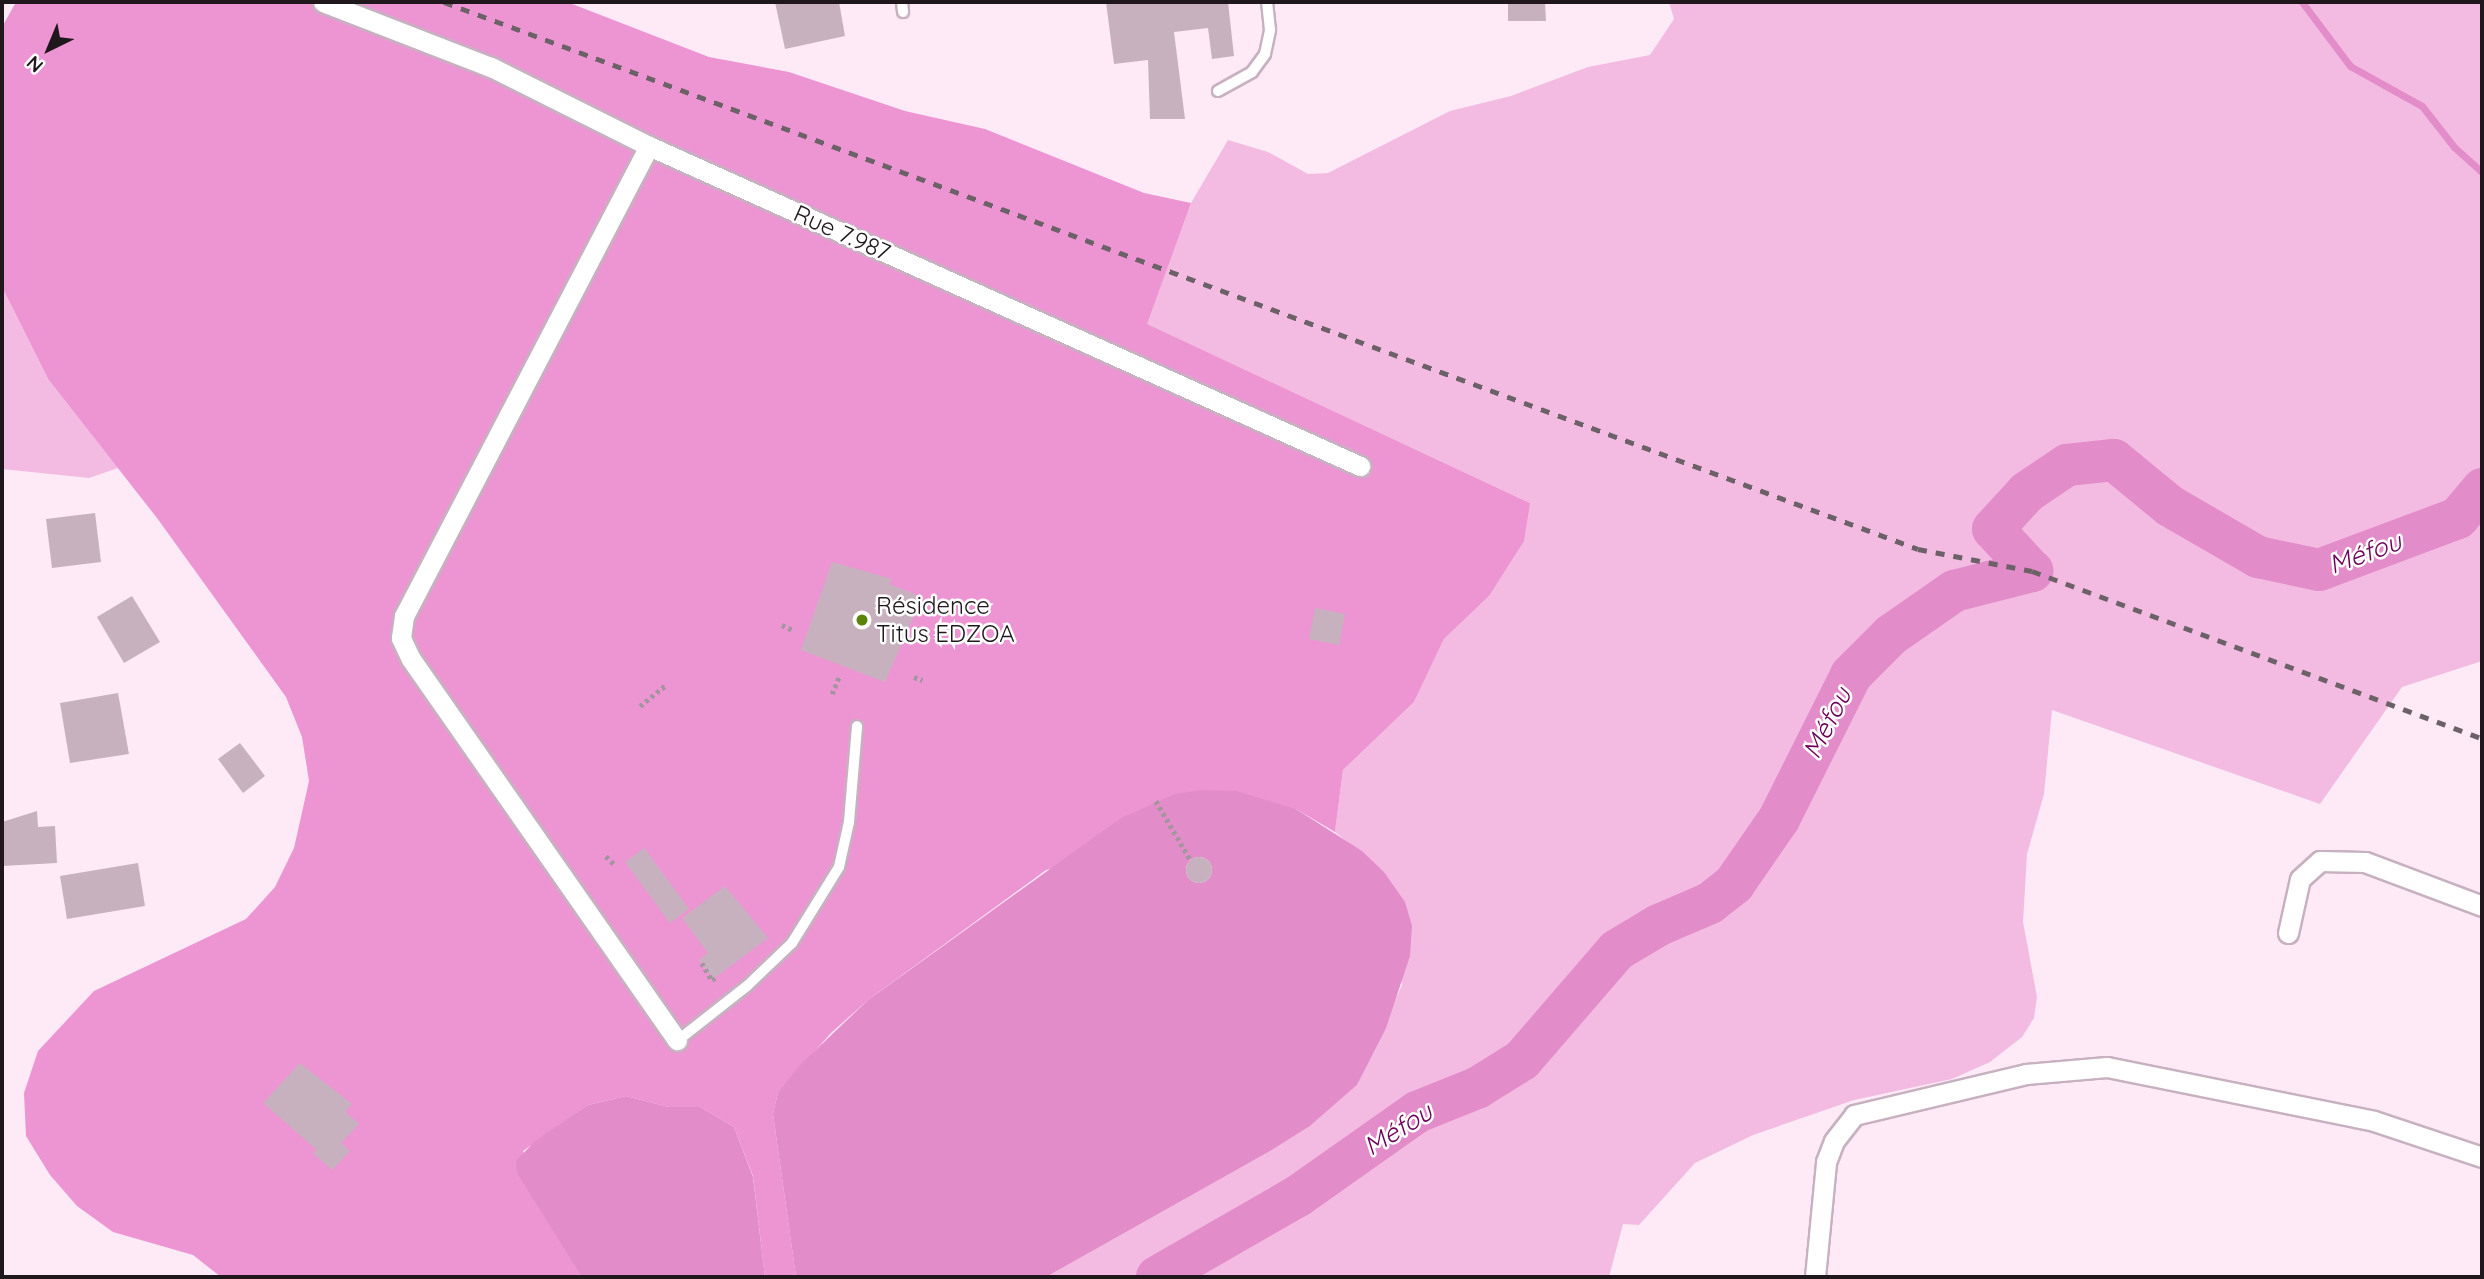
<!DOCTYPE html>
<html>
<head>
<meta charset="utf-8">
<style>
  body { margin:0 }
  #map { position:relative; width:2484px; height:1279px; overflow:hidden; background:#fdeaf6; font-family:Quicksand,sans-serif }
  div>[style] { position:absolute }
  .green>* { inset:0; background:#f3bbe1 }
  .forest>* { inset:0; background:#ec95d2 }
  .water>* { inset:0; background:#e28cc9 }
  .pier>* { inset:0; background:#fdeaf6 }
  .round { border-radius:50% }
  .stream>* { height:7px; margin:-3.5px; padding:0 3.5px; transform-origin:3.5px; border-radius:3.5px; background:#e28cc9 }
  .river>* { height:42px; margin:-21px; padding:0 21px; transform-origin:21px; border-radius:21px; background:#e28cc9 }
  .building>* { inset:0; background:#c7b1bf }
  .path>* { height:4.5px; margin-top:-2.25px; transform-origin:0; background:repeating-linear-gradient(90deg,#a3959e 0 3.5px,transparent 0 7px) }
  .roads { filter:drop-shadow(2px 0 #c7b1c0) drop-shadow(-2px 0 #c7b1c0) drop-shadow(0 2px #c7b1c0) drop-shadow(0 -2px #c7b1c0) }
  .lane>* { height:10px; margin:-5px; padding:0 5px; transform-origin:5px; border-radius:5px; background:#fff }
  .street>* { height:19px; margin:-9.5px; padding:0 9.5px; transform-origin:9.5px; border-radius:9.5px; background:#fff }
  .rail>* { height:5px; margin-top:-2.5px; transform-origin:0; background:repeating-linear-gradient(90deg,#6d6168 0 9px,transparent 0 18px) }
  .dots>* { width:19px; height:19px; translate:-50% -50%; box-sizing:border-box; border:4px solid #fff; border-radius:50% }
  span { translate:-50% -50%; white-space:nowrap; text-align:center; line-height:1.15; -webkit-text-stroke:5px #fff; paint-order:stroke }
  .street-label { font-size:24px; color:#1f171c }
  .poi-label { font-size:24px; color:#1f171c }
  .left { translate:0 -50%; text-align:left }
  .water-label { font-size:26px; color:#6d0059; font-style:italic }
  .frame { position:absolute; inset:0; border:4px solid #1f171c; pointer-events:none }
  .north { position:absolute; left:14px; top:14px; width:70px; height:70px; -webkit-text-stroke:5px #fff; paint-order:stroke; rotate:223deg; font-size:19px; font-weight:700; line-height:28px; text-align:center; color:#1f171c }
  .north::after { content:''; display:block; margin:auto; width:24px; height:32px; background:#1f171c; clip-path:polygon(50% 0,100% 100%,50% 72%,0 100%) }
</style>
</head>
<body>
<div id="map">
  <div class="green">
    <div style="clip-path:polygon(1669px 2px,2482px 2px,2482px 661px,2402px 687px,2320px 804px,2052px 710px,2044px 794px,2027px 854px,2023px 922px,2037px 997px,2034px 1018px,2022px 1037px,1990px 1062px,1952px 1079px,1854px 1100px,1753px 1135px,1695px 1163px,1639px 1225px,1623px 1224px,1609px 1277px,1046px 1277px,1272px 1150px,1310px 1126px,1357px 1085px,1402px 985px,1384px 872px,1335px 832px,1343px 770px,1414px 702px,1444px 639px,1489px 596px,1530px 503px,1146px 324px,1191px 203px,1228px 140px,1268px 152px,1308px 174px,1328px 173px,1450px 111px,1511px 96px,1588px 67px,1650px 55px,1674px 19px)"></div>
    <div style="clip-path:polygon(2px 287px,48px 379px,118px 468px,89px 478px,2px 469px)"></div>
  </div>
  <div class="forest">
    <div style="clip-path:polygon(16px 2px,567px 2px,709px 57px,789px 72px,905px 111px,985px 129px,1144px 193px,1191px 203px,1147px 324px,1530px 503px,1524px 541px,1489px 596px,1444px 639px,1414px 702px,1343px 770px,1335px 832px,1296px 809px,1046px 870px,868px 1000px,831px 1033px,778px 1092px,773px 1114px,796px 1277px,765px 1277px,753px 1176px,734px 1127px,700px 1107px,669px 1107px,626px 1096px,588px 1105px,523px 1151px,582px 1277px,221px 1277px,193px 1255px,113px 1232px,77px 1206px,50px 1175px,26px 1136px,24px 1093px,38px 1051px,94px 991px,246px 919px,275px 887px,294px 848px,309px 781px,302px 737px,286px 697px,157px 518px,48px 379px,2px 287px,2px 27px)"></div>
  </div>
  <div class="water">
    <div style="clip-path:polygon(1201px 790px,1236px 791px,1296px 809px,1362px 851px,1384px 872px,1405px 902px,1412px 926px,1410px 956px,1386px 1028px,1357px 1085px,1310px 1126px,1272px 1150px,1046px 1277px,796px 1277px,773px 1114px,778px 1092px,802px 1063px,868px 1000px,1121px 818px,1175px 794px)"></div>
    <div style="clip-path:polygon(626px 1096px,669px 1107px,700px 1107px,734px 1127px,753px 1177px,765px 1277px,582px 1277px,517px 1173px,516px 1161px,535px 1141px,588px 1105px)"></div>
  </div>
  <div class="pier">
    <div class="round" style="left:1186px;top:857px;width:26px;height:26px"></div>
  </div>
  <div class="stream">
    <div style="left:2302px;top:2px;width:80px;rotate:53.1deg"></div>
    <div style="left:2350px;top:66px;width:82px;rotate:29.1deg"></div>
    <div style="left:2422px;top:106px;width:52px;rotate:52deg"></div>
    <div style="left:2454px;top:147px;width:38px;rotate:42deg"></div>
  </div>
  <div class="river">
    <div style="left:1157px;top:1277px;width:163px;rotate:-29.9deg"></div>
    <div style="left:1298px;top:1196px;width:146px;rotate:-35.2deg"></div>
    <div style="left:1417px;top:1112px;width:65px;rotate:-21.8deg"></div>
    <div style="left:1477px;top:1088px;width:53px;rotate:-31.9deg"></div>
    <div style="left:1522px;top:1060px;width:145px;rotate:-49.2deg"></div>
    <div style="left:1617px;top:950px;width:49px;rotate:-30.8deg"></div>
    <div style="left:1659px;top:925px;width:56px;rotate:-23.3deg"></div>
    <div style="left:1710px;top:903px;width:31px;rotate:-38deg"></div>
    <div style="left:1734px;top:884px;width:79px;rotate:-55.3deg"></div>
    <div style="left:1779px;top:819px;width:161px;rotate:-63.4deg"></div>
    <div style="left:1851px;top:675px;width:57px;rotate:-45deg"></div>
    <div style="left:1891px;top:635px;width:77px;rotate:-34.9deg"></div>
    <div style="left:1954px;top:591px;width:81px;rotate:-14.4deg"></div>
    <div style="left:2032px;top:571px;width:57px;rotate:-132.9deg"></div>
    <div style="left:1993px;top:529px;width:50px;rotate:-47.4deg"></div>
    <div style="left:2027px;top:492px;width:48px;rotate:-34deg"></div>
    <div style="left:2067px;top:465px;width:47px;rotate:-6.1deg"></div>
    <div style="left:2114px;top:460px;width:72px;rotate:39.4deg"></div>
    <div style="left:2170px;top:506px;width:102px;rotate:30.1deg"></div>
    <div style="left:2258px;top:557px;width:62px;rotate:12deg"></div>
    <div style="left:2319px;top:570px;width:148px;rotate:-20.5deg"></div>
    <div style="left:2458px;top:518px;width:38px;rotate:-50deg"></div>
  </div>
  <div class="building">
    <div style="clip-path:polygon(775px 2px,839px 2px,845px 36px,785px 49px)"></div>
    <div style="clip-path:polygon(1106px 2px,1228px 2px,1234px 56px,1212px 59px,1208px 28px,1174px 32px,1185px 119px,1150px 119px,1148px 60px,1114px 64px)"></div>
    <div style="clip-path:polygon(1508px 2px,1545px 2px,1546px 21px,1508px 21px)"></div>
    <div style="clip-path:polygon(95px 513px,101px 562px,52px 568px,46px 519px)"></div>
    <div style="clip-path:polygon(832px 562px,892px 579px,889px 584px,922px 597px,885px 682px,801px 650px)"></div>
    <div style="clip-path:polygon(132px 596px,160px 642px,124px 663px,97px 617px)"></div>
    <div style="clip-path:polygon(1315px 608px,1345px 614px,1339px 645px,1309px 639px)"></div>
    <div style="clip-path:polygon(118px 693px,129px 754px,70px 763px,60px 703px)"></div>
    <div style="clip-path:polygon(240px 743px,265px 776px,243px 793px,218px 759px)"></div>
    <div style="clip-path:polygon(37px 811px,38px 827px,55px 826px,57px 863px,2px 866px,2px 822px)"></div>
    <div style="clip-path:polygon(644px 848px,689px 909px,670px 923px,625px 862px)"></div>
    <div class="round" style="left:1186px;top:857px;width:26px;height:26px"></div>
    <div style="clip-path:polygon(138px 863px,145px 906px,67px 919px,60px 876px)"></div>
    <div style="clip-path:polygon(725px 886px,768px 938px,713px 979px,699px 960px,708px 953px,682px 918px)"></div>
    <div style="clip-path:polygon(300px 1063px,352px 1104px,345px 1112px,359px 1124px,341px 1143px,350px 1151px,332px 1170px,313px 1153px,316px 1149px,263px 1103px)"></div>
  </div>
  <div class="path">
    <div style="left:782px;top:625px;width:12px;rotate:24deg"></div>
    <div style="left:914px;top:677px;width:9px;rotate:21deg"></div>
    <div style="left:832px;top:694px;width:18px;rotate:-68deg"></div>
    <div style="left:640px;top:706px;width:32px;rotate:-39deg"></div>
    <div style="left:1156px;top:801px;width:67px;rotate:59.6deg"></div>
    <div style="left:606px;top:856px;width:13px;rotate:45deg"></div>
    <div style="left:702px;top:963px;width:20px;rotate:60deg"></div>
    <div style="left:712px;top:980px;width:6px;rotate:-31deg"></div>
  </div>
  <div class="roads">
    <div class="lane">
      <div style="left:902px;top:2px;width:10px;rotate:84deg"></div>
      <div style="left:1218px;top:91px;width:39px;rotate:-29deg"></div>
      <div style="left:1252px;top:72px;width:22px;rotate:-54deg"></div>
      <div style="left:1265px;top:54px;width:25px;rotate:-78deg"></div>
      <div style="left:1270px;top:30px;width:28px;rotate:-96deg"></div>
      <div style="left:677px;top:1041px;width:89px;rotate:-38.2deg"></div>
      <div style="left:747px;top:986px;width:62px;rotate:-43.7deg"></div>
      <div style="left:792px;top:943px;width:89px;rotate:-58.3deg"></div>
      <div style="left:839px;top:867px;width:46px;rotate:-77.5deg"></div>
      <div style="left:849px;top:822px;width:96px;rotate:-85.2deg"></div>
    </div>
    <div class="street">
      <div style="left:323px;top:2px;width:180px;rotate:21.2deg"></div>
      <div style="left:491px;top:67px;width:177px;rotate:26.6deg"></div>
      <div style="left:649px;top:146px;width:780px;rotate:24.23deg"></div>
      <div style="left:649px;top:146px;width:530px;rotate:117.53deg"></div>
      <div style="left:404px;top:616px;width:22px;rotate:98deg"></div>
      <div style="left:401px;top:638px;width:23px;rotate:65deg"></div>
      <div style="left:411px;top:659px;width:465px;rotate:55.1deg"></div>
      <div style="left:2288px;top:933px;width:55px;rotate:-77.5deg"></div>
      <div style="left:2300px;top:879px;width:27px;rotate:-42deg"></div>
      <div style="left:2320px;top:861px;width:45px;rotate:1.3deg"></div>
      <div style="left:2365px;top:862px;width:125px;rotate:20.6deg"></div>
      <div style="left:1815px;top:1277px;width:116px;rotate:-84.5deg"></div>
      <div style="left:1826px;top:1162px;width:22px;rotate:-69deg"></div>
      <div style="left:1834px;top:1141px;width:33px;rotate:-52deg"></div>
      <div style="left:1854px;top:1115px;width:177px;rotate:-13.4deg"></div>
      <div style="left:2026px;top:1074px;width:81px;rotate:-4.9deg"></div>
      <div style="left:2107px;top:1067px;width:272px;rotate:11.4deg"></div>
      <div style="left:2374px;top:1121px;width:114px;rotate:18.4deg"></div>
    </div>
  </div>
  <div class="rail">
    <div style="left:444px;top:2px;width:1572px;rotate:20.36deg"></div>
    <div style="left:1918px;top:549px;width:116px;rotate:10.9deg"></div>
    <div style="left:2032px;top:571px;width:480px;rotate:20.4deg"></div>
  </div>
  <div class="dots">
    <div style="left:862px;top:620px;background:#5a840b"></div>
  </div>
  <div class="street-label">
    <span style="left:842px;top:233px;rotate:24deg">Rue 7.987</span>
  </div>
  <div class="poi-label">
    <span class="left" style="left:876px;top:620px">Résidence<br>Titus EDZOA</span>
  </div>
  <div class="water-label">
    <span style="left:2365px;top:553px;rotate:-20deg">Méfou</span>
    <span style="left:1827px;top:723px;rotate:-63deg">Méfou</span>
    <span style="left:1398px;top:1129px;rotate:-32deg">Méfou</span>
  </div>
  <div class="frame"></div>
  <div class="north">N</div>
</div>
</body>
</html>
